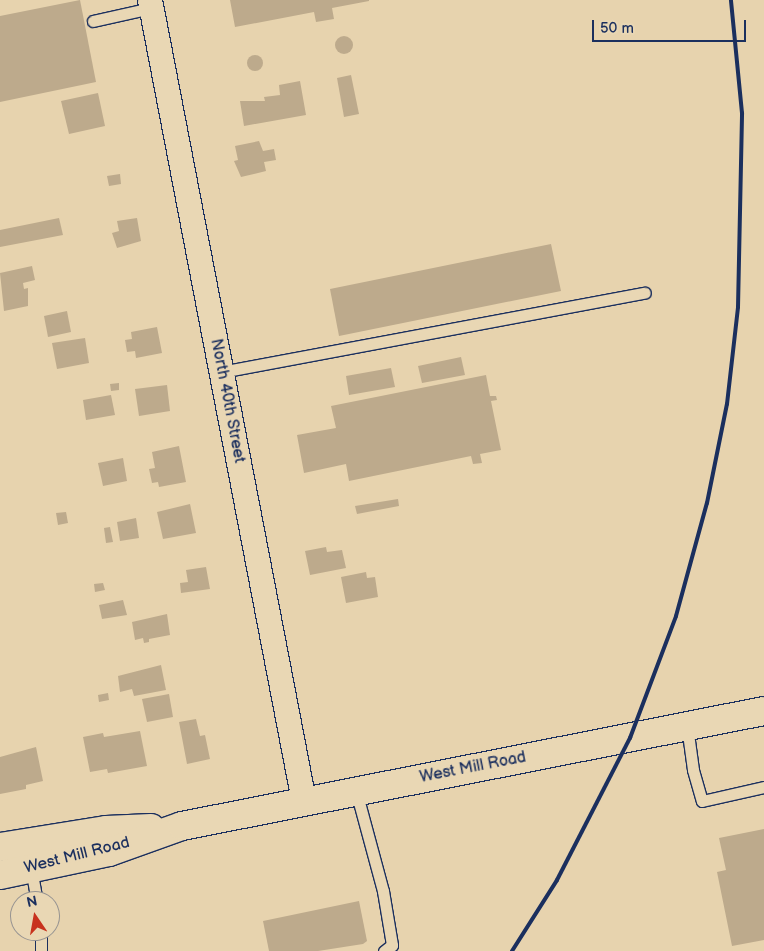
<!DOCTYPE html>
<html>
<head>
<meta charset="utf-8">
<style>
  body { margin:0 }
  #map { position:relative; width:764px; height:951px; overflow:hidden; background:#e7d3ae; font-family:"Balsamiq Sans",sans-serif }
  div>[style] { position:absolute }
  .building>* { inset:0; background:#bdaa8c }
  .round { border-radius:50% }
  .roads { filter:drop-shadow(1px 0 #1b2f5e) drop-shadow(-1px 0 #1b2f5e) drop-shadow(0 1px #1b2f5e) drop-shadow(0 -1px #1b2f5e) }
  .service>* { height:11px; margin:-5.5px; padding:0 5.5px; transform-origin:5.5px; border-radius:5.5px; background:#e9d7b4 }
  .minor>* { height:24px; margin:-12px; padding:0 12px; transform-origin:12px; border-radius:12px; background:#e9d7b4 }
  .secondary>* { height:28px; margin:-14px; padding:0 14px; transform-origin:14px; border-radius:14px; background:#e9d7b4 }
  .rail>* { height:4px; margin:-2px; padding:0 2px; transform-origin:2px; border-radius:2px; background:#1b2f5e }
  span { translate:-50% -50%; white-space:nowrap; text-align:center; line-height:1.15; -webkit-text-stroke:5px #e9d7b4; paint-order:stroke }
  .street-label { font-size:16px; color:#1b2f5e }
  .north { position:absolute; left:10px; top:891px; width:50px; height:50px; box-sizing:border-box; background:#e9d7b4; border:1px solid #979492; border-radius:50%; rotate:348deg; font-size:14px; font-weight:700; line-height:20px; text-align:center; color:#1b2f5e }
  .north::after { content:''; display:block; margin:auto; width:18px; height:22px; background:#c8321e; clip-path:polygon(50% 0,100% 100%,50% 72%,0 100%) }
  .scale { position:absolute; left:592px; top:20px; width:154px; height:22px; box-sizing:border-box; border:2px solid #1b2f5e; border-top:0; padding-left:6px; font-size:15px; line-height:18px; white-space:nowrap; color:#1b2f5e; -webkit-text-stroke:4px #e9d7b4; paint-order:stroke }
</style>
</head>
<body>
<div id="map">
  <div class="building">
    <div style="clip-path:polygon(80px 0,96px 82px,0 102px,0 16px)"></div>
    <div style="clip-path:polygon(230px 0,369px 0,369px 1px,332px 8px,334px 19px,316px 22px,314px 12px,235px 27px)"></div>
    <div class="round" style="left:335px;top:36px;width:18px;height:18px"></div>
    <div class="round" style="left:247px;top:55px;width:16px;height:16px"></div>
    <div style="clip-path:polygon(351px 75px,359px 114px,344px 117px,337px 78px)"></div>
    <div style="clip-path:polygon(300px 81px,306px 115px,244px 126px,240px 101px,265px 101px,264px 97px,280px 95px,279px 85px)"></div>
    <div style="clip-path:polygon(98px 93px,105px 126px,69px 134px,61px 101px)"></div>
    <div style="clip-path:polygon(259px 141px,263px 151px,274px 149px,276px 160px,264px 162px,266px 171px,241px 177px,234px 161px,238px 160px,235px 146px)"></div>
    <div style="clip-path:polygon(120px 174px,121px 184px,109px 186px,107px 176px)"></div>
    <div style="clip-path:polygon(59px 218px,63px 235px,0 247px,0 230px)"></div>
    <div style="clip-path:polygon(137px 218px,141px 241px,117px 248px,112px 233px,119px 231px,117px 221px)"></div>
    <div style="clip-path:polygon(551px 244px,561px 291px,339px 336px,330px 289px)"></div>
    <div style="clip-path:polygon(32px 266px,35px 280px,23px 283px,24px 289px,28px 288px,28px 306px,4px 311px,0 273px)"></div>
    <div style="clip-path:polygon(67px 311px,71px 332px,48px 337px,44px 316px)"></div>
    <div style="clip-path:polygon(157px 327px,162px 353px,136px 358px,135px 351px,127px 352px,125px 340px,132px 339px,131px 332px)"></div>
    <div style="clip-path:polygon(85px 338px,89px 363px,57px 369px,52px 343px)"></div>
    <div style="clip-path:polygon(461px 357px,465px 375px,422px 383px,418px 366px)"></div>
    <div style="clip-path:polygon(391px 368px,395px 387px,349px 395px,346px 376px)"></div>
    <div style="clip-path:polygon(486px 375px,490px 396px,496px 396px,497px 400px,491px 401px,501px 450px,480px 454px,482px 463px,473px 464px,471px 456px,349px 481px,346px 464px,304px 473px,297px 435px,336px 428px,331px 406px)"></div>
    <div style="clip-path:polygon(119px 383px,119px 390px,111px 391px,110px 384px)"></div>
    <div style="clip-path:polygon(167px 385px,170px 411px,139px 416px,135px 389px)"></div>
    <div style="clip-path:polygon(111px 395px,115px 415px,86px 420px,83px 400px)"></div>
    <div style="clip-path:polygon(179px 446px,186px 482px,159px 487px,158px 482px,152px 483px,149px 469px,155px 468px,152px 452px)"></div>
    <div style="clip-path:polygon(123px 458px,127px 481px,103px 486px,98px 463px)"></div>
    <div style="clip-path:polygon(398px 499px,399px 506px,357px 514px,355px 506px)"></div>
    <div style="clip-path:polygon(190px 504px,196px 533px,163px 539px,157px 512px)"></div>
    <div style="clip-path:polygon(66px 512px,68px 523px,58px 525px,56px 513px)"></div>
    <div style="clip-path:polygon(136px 518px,139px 538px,120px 541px,117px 522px)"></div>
    <div style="clip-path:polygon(110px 527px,113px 542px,106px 543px,104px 528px)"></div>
    <div style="clip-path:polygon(326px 547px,327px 552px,342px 550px,346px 568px,310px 575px,305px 551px)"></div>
    <div style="clip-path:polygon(206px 567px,210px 589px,181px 593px,180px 583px,188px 582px,186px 570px)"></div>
    <div style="clip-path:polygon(366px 572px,367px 578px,375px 577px,378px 597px,346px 603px,341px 577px)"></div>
    <div style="clip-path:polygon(103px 583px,105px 590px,95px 592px,94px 584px)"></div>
    <div style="clip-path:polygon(123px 600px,127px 615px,102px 619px,99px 605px)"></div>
    <div style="clip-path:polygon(167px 614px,170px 635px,149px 639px,149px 642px,144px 643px,143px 638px,135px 640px,132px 622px)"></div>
    <div style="clip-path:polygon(161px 665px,166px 690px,134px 696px,132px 689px,120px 692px,118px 676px)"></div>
    <div style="clip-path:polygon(108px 693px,109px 700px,99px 702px,98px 695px)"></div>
    <div style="clip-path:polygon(169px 694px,173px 717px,147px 722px,142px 699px)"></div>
    <div style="clip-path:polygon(196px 719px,200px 736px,205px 735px,210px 759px,187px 764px,179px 722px)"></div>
    <div style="clip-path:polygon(140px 731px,147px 766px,108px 773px,107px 769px,90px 772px,83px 737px,103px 733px,104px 737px)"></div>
    <div style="clip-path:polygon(36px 747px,43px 781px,26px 785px,26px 789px,0 794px,0 757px)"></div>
    <div style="clip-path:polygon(764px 829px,764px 940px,732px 946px,717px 872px,726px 870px,719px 838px)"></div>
    <div style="clip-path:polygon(359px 901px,367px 941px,363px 944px,318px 951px,269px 951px,263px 921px)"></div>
  </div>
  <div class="roads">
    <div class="service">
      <div style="left:93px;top:21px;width:59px;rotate:-12.6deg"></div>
      <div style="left:221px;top:372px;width:431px;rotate:-10.6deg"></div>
      <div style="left:687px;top:726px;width:44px;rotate:82.2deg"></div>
      <div style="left:693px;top:770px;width:32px;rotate:74deg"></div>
      <div style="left:702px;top:801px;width:64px;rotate:-12.7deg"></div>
      <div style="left:356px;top:791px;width:104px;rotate:74.9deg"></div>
      <div style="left:383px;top:891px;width:55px;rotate:80.5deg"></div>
      <div style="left:392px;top:945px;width:10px;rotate:143deg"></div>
      <div style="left:31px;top:868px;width:34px;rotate:80deg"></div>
      <div style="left:41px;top:951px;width:20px;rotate:-90deg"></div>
    </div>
    <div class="minor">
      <div style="left:150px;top:0;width:816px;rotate:79.12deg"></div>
    </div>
    <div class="secondary">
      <div style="left:0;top:847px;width:107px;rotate:-9.1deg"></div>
      <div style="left:106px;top:830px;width:45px;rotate:-2.5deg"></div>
      <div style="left:0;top:875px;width:111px;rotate:-11.9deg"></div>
      <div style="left:109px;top:852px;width:77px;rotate:-19.6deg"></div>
      <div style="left:182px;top:826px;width:593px;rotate:-11.18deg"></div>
    </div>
  </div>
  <div class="rail">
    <div style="left:512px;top:951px;width:84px;rotate:-57.6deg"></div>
    <div style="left:557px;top:880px;width:160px;rotate:-62.8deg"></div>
    <div style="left:630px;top:738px;width:130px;rotate:-69.3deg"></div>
    <div style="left:676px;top:616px;width:117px;rotate:-74.7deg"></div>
    <div style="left:707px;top:503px;width:101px;rotate:-78.6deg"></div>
    <div style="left:727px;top:404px;width:98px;rotate:-83.5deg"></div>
    <div style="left:738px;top:307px;width:194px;rotate:-88.8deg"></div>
    <div style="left:742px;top:113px;width:114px;rotate:-95.6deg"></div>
  </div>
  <div class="street-label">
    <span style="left:227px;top:401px;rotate:79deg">North 40th Street</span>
    <span style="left:473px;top:768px;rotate:-11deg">West Mill Road</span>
    <span style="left:77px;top:856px;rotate:-14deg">West Mill Road</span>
  </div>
  <div class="north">N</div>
  <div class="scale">50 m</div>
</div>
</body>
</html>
